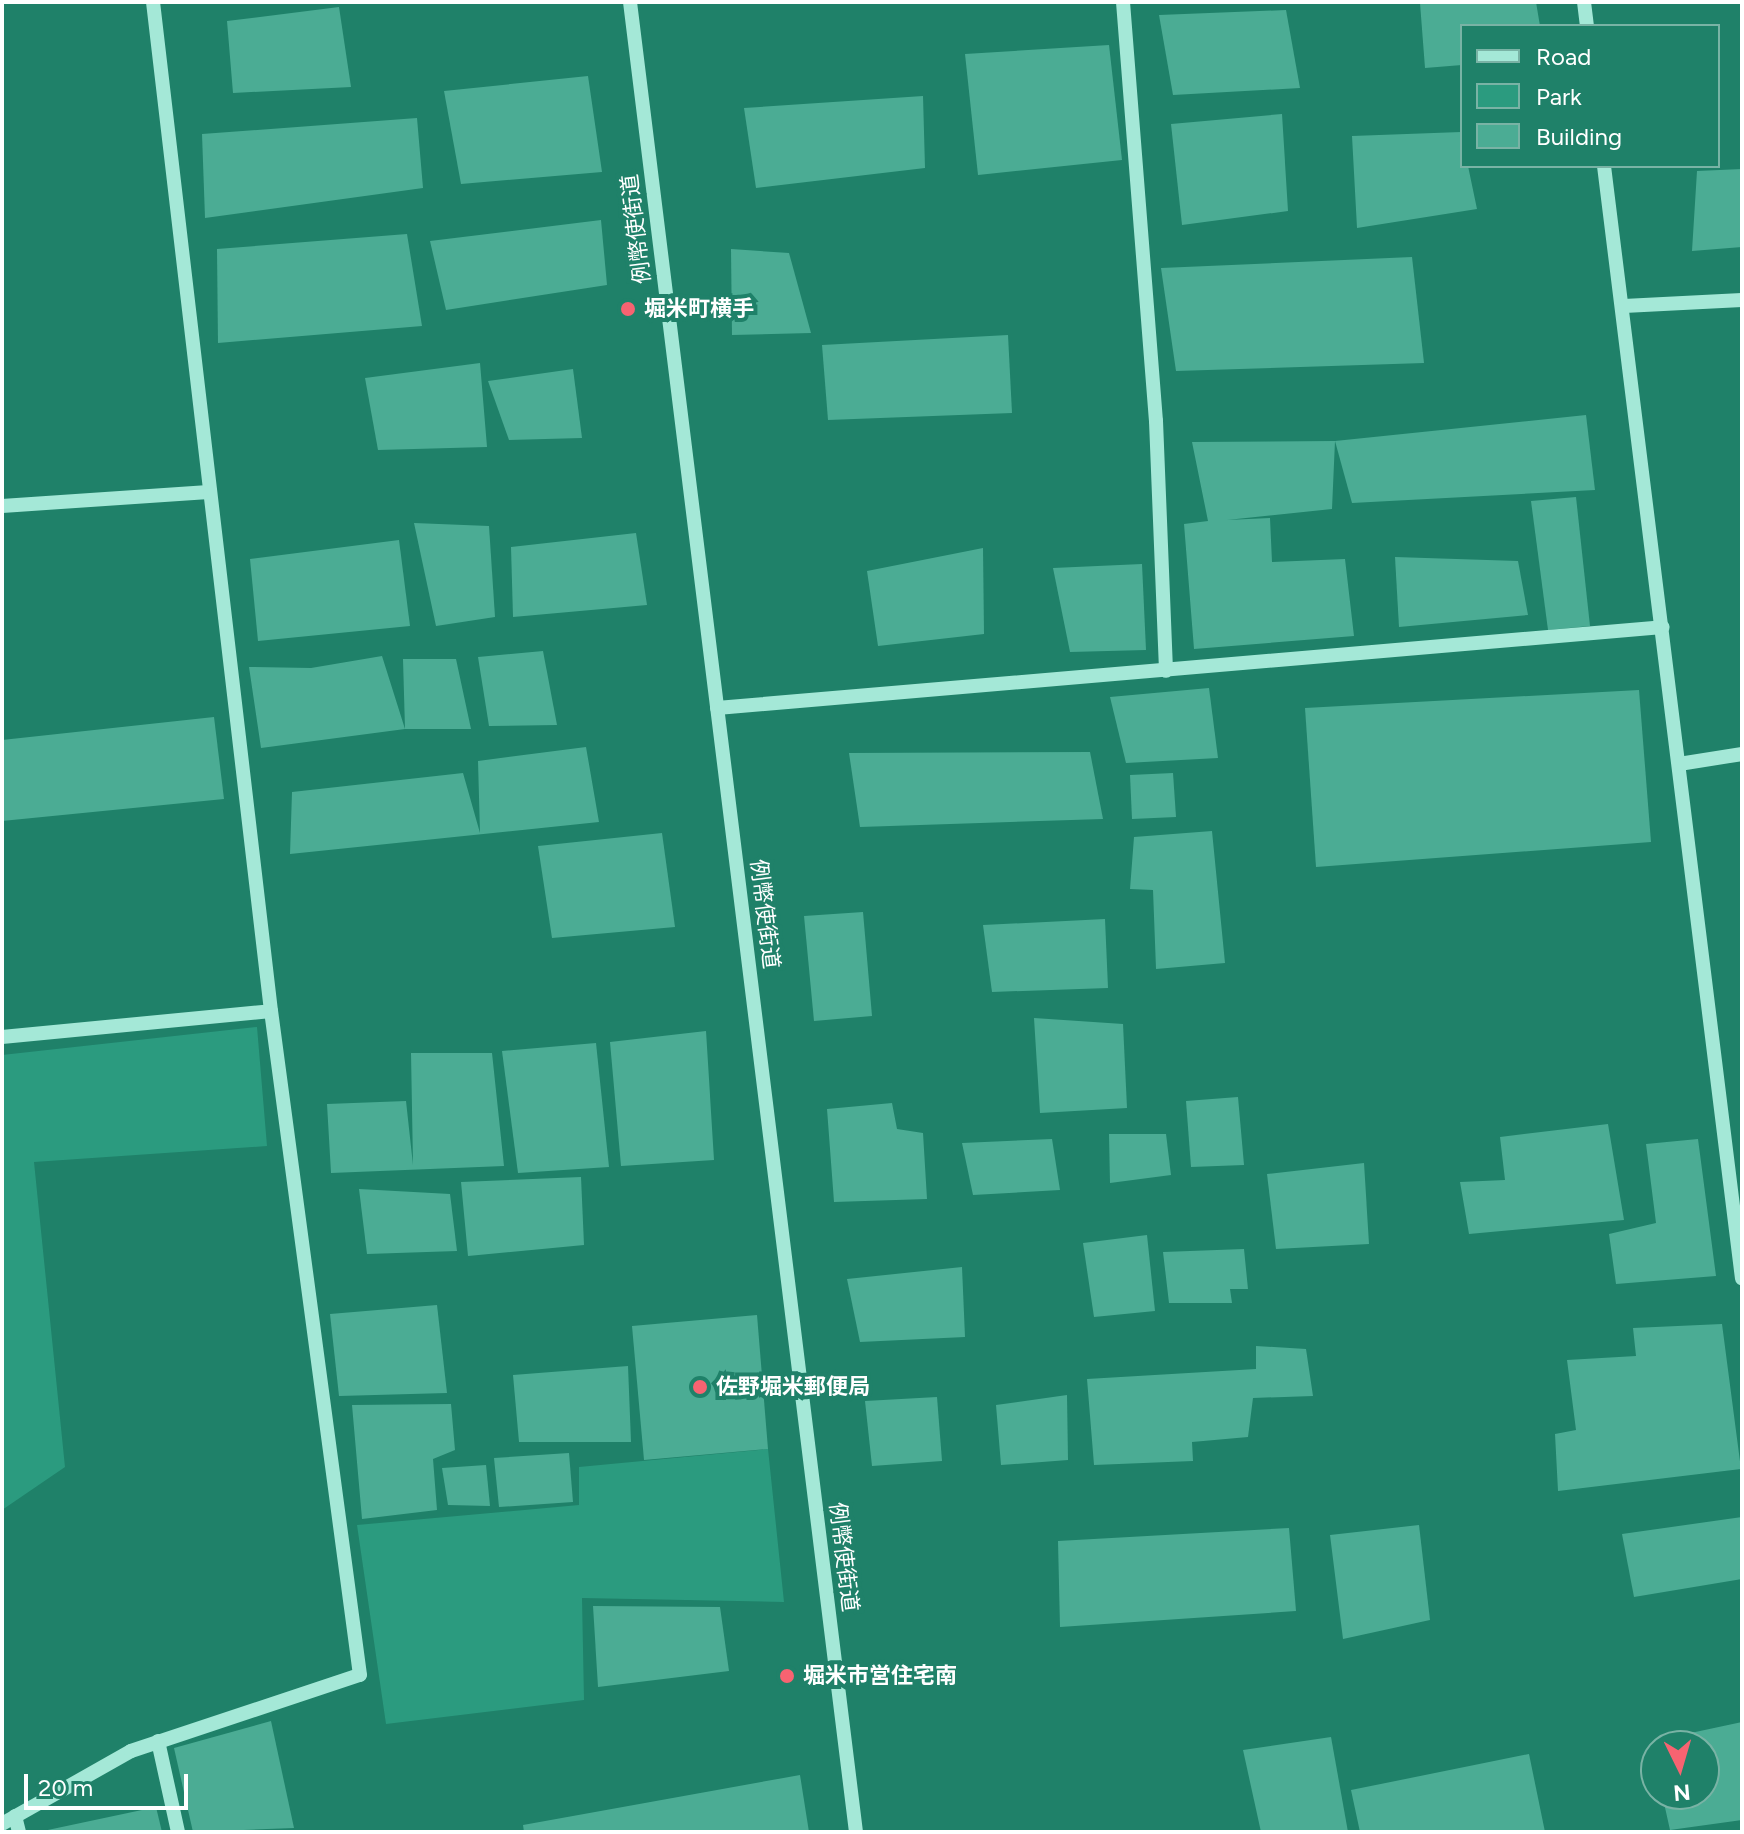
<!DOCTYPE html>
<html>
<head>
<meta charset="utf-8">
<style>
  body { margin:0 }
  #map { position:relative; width:1744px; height:1834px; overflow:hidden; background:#1f8169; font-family:Figtree,"Noto Sans JP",sans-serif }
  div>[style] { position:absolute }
  .green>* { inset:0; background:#2b9b7f }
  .building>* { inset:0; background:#4bac94 }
  .minor>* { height:14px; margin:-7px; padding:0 7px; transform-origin:7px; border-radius:7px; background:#a4e8d7 }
  .dots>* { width:22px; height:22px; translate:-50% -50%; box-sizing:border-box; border:4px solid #1f8169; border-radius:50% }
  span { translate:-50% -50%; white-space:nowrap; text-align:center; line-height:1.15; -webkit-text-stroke:8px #1f8169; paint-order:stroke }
  .street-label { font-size:22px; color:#fff }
  .poi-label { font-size:22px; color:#fff; font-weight:700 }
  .left { translate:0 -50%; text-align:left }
  .frame { position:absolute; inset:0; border:4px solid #fff; pointer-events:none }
  .legend { position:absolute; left:1460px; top:24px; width:260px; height:144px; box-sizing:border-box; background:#1f8169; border:2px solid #79b3a5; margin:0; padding:10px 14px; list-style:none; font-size:24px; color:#fff }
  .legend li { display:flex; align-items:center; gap:16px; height:40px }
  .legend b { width:40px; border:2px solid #79b3a5 }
  .north { position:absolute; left:1640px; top:1730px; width:80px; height:80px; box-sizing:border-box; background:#1f8169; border:2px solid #79b3a5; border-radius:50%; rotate:175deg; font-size:22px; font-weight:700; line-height:32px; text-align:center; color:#fff }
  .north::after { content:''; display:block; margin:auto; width:28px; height:36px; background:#f76371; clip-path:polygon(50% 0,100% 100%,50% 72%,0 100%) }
  .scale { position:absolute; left:24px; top:1774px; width:164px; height:36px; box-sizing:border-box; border:4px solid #fff; border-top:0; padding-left:10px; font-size:24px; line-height:28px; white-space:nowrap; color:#fff; -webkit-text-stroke:6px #1f8169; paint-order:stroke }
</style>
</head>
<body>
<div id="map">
  <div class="green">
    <div style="clip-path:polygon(257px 1027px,267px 1146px,34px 1162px,65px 1467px,2px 1510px,2px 1055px)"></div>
    <div style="clip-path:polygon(768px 1449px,784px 1602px,582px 1598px,584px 1700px,386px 1724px,357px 1525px,579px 1505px,579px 1467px)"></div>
  </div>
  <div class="building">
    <div style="clip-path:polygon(1427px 2px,1536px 2px,1540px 26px,1462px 26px,1462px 65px,1425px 68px,1420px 3px)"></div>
    <div style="clip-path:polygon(339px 7px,351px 87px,233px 93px,227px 21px)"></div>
    <div style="clip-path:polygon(1286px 10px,1300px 88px,1173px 95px,1159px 15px)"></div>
    <div style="clip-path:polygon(1109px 45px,1122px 160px,978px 175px,965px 54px)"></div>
    <div style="clip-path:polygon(588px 76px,602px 172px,461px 184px,444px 91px)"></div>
    <div style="clip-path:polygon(923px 96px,925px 168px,756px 188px,744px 108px)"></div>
    <div style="clip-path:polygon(1282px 114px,1288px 211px,1182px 225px,1171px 124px)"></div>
    <div style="clip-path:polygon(417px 118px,423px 188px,205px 218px,202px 134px)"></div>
    <div style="clip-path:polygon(1461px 132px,1462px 166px,1468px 166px,1477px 209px,1357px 228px,1352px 136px)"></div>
    <div style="clip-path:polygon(1742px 169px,1742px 247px,1692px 251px,1697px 171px)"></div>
    <div style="clip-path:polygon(601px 220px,607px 285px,446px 310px,430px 241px)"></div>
    <div style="clip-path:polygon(407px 234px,422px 326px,218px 343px,217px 249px)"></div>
    <div style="clip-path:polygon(731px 249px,789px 253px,811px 333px,732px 335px)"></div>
    <div style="clip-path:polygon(1412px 257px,1424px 363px,1176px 371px,1161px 268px)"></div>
    <div style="clip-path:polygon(1008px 335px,1012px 413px,828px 420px,822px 345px)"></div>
    <div style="clip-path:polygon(480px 363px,487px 447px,378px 450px,365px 378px)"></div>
    <div style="clip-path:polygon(573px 369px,582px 438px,509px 440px,488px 381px)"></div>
    <div style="clip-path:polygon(1586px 415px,1595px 490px,1352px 503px,1335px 441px)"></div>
    <div style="clip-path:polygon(1335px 441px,1332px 509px,1227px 520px,1270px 518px,1272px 562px,1345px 559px,1354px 636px,1194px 649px,1184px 524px,1208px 521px,1192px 442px)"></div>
    <div style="clip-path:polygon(1576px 497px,1590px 626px,1548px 630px,1531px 501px)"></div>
    <div style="clip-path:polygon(414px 523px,489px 526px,495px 617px,436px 626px)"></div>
    <div style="clip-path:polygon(636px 533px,647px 605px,513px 617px,511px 547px)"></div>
    <div style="clip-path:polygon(399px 540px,410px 626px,258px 641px,250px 559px)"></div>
    <div style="clip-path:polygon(983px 548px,984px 634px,878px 646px,867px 571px)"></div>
    <div style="clip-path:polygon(1395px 557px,1518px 561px,1528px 615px,1399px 627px)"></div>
    <div style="clip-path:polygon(1142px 564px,1146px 650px,1070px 652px,1053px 568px)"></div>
    <div style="clip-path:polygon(543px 651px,557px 725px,489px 726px,478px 657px)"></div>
    <div style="clip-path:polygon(382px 656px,405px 729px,261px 748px,249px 667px,311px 668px)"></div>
    <div style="clip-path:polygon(403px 659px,456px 659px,471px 729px,405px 729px)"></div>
    <div style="clip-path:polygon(1209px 688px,1218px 758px,1126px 763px,1110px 697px)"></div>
    <div style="clip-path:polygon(1639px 690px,1651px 842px,1316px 867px,1305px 708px)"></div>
    <div style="clip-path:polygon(214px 717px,224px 799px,2px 821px,2px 740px)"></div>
    <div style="clip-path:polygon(586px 747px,599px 822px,290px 854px,292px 792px,463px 773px,480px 833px,478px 761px)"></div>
    <div style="clip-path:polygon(1090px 752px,1103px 819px,860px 827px,849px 753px)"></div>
    <div style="clip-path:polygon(1173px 773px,1176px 817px,1132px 819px,1130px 775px)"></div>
    <div style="clip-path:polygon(1212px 831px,1225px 963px,1156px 969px,1153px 890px,1130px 889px,1134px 837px)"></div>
    <div style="clip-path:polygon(662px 833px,675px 927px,552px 938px,538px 846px)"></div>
    <div style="clip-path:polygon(863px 912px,872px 1016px,814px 1021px,804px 916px)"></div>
    <div style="clip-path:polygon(1105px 919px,1108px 988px,992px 992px,983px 925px)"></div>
    <div style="clip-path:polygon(1034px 1018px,1123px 1024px,1127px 1108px,1040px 1113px)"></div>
    <div style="clip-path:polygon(706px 1031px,714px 1160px,621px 1166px,610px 1042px)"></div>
    <div style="clip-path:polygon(596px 1043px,609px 1167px,518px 1173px,502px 1051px)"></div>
    <div style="clip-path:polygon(411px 1053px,492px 1053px,504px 1166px,331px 1173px,327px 1104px,406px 1101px,413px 1165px)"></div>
    <div style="clip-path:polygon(1238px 1097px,1244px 1165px,1191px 1167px,1186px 1101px)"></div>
    <div style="clip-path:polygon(892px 1103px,897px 1129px,923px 1133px,927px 1199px,834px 1202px,827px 1109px)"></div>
    <div style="clip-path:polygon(1608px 1124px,1624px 1220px,1469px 1234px,1460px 1182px,1505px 1180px,1500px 1137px)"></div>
    <div style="clip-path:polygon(1109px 1134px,1166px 1134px,1171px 1175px,1110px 1183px)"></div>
    <div style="clip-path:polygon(1052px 1139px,1060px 1190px,973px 1195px,962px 1143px)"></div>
    <div style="clip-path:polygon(1698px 1139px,1716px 1276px,1616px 1284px,1609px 1234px,1656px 1223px,1646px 1144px)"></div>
    <div style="clip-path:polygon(1364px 1163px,1369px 1244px,1276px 1249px,1267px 1174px)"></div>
    <div style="clip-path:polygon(581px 1177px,584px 1245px,468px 1256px,461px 1182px)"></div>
    <div style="clip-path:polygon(359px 1189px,450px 1194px,457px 1251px,367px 1254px)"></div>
    <div style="clip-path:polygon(1147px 1235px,1155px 1311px,1094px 1317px,1083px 1243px)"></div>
    <div style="clip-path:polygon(1244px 1249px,1248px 1289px,1230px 1289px,1232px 1303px,1169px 1303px,1163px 1252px)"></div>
    <div style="clip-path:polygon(962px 1267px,965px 1337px,860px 1342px,847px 1279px)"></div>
    <div style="clip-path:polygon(437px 1305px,447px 1393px,339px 1396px,330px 1314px)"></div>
    <div style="clip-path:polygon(757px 1315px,768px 1449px,644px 1460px,632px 1326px)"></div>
    <div style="clip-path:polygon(1722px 1324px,1741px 1469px,1558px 1491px,1555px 1434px,1576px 1430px,1567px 1360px,1636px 1356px,1633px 1328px)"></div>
    <div style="clip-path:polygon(1256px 1346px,1306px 1349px,1313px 1396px,1253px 1398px,1248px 1437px,1192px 1442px,1193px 1461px,1094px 1465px,1087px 1379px,1256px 1369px)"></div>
    <div style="clip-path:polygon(628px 1366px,631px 1442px,519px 1442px,513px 1375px)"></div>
    <div style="clip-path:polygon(1067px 1395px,1068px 1460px,1001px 1465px,996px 1405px)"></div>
    <div style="clip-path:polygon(937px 1397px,942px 1461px,872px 1466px,865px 1401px)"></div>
    <div style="clip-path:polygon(451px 1404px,455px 1450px,433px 1459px,437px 1510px,362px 1519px,352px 1405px)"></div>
    <div style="clip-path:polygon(569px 1453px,573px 1502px,499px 1507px,494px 1458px)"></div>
    <div style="clip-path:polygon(486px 1465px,490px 1506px,448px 1505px,442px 1468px)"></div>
    <div style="clip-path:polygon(1742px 1517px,1742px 1579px,1634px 1597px,1622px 1534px)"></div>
    <div style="clip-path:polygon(1419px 1525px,1430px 1620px,1343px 1639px,1330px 1535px)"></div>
    <div style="clip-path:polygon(1289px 1528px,1296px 1611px,1060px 1627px,1058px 1541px)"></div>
    <div style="clip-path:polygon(593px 1606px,720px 1607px,729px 1671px,598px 1687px)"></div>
    <div style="clip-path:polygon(271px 1721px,294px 1828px,193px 1832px,174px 1748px)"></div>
    <div style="clip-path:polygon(1742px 1722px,1742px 1820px,1670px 1830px,1662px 1794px,1704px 1794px,1704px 1746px,1687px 1746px,1686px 1734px)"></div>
    <div style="clip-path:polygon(1331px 1737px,1348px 1832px,1261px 1832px,1243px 1750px)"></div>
    <div style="clip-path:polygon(1529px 1754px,1545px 1832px,1360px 1832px,1351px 1790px)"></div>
    <div style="clip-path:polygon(800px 1775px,809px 1832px,524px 1832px,523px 1825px)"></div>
    <div style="clip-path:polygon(156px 1807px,162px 1832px,43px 1832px,43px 1831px)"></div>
  </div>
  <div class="minor">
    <div style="left:630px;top:2px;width:1844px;rotate:82.96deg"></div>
    <div style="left:1123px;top:2px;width:420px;rotate:85.5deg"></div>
    <div style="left:1156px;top:421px;width:250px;rotate:87.7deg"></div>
    <div style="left:1584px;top:2px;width:24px;rotate:83deg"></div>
    <div style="left:1604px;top:166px;width:1121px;rotate:82.93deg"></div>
    <div style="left:1624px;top:306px;width:118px;rotate:-2.9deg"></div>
    <div style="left:2px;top:506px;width:207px;rotate:-3.9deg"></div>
    <div style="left:717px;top:708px;width:949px;rotate:-4.89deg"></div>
    <div style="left:1679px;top:764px;width:64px;rotate:-9deg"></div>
    <div style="left:2px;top:1037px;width:270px;rotate:-5.5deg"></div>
    <div style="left:158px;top:1741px;width:93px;rotate:77.6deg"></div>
    <div style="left:15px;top:1816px;width:16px;rotate:76deg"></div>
    <div style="left:2px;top:1824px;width:148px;rotate:-29.5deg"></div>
    <div style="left:131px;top:1751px;width:241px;rotate:-18.4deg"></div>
    <div style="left:360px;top:1675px;width:670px;rotate:-97.63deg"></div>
    <div style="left:271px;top:1011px;width:1016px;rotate:-96.67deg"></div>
  </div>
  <div class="dots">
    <div style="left:628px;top:309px;background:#f76371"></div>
    <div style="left:700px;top:1387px;background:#f76371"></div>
    <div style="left:787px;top:1676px;background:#f76371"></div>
  </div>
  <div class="street-label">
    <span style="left:636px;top:229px;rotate:-97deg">例幣使街道</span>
    <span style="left:765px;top:914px;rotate:83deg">例幣使街道</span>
    <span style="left:844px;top:1557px;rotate:83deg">例幣使街道</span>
  </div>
  <div class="poi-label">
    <span class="left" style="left:644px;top:309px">堀米町横手</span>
    <span class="left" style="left:716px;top:1387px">佐野堀米郵便局</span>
    <span class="left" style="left:803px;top:1676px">堀米市営住宅南</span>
  </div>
  <div class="frame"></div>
  <ul class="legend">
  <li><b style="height:10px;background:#a4e8d7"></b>Road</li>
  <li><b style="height:22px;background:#2b9b7f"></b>Park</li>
  <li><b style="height:22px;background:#4bac94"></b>Building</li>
  </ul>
  <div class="north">N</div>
  <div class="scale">20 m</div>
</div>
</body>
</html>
